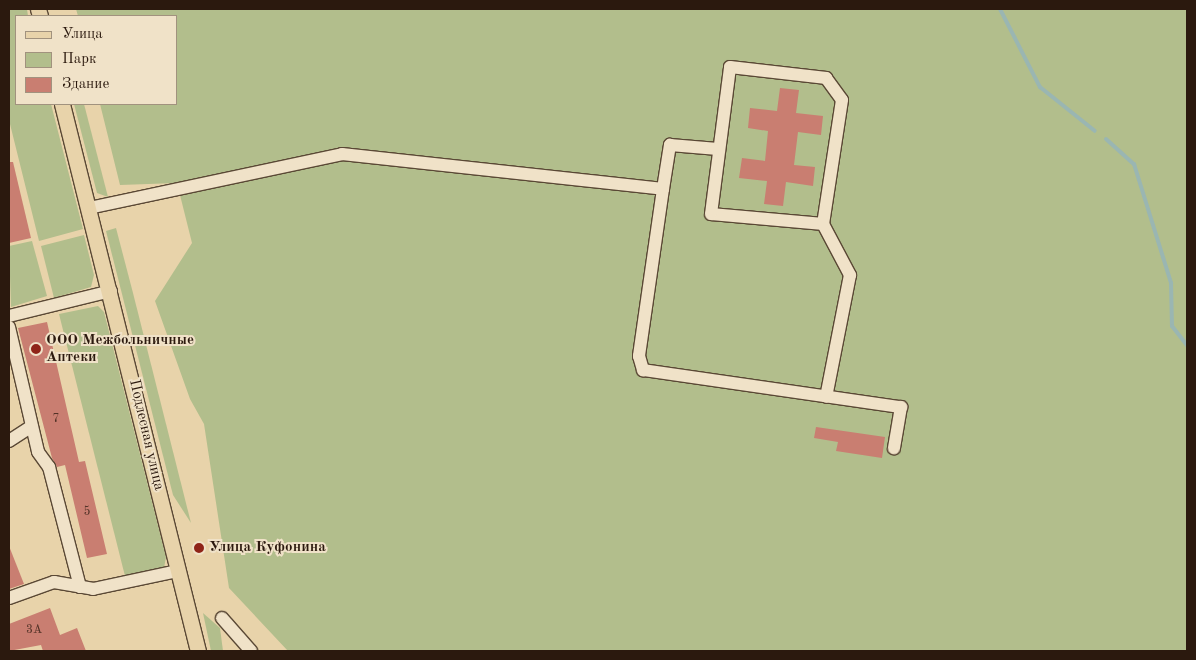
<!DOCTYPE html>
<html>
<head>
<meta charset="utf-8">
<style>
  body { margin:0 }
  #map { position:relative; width:1196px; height:660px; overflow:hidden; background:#e8d3aa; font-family:"Old Standard TT",serif }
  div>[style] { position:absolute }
  .green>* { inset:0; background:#b2be8c }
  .stream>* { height:4px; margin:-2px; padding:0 2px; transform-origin:2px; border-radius:2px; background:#9ab6b2 }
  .building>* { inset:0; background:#c97e71 }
  .roads { filter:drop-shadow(1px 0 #5a4835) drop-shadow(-1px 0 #5a4835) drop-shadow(0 1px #5a4835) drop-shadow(0 -1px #5a4835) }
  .minor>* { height:12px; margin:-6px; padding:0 6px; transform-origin:6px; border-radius:6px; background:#f0e2c8 }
  .major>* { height:15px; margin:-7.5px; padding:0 7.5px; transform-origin:7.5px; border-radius:7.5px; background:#e8d3aa }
  .dots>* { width:14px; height:14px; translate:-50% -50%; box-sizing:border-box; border:2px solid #f0e2c8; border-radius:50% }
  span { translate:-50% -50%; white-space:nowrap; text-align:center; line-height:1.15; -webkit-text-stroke:4px #f0e2c8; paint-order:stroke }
  .number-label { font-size:12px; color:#523227 }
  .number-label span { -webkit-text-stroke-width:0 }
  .poi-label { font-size:15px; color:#2b190e; font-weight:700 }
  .left { translate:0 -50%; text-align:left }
  .street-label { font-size:15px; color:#2b190e }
  .frame { position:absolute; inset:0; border:10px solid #2b190e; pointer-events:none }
  .legend { position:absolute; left:15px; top:15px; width:162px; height:90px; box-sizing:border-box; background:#f0e2c8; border:1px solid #a1927e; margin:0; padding:6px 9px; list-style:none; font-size:15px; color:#2b190e }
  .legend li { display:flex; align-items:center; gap:10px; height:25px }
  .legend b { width:25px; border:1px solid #a1927e }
</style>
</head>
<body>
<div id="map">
  <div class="green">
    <div style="clip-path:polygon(9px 9px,27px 9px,28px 16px,16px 16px,16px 104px,51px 104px,83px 229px,39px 241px,9px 120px)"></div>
    <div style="clip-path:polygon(76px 9px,1187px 9px,1187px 651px,288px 651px,229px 588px,204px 424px,190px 399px,155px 301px,192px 243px,177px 183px,120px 185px,100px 104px,176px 104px,176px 16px,78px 16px)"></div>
    <div style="clip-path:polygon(74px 104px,84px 104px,108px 197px,97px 193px)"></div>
    <div style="clip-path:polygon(116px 228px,133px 293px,191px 523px,173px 495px,106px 231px)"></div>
    <div style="clip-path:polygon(84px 235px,94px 275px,91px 287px,54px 298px,41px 246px)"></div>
    <div style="clip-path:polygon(32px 241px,47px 296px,11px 307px,9px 246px)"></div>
    <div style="clip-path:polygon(98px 306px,104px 312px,166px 557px,164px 568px,126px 580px,59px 314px)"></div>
    <div style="clip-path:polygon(203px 613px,220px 628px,223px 651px,211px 651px)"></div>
  </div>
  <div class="stream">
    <div style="left:1000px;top:9px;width:88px;rotate:62.9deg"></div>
    <div style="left:1040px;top:87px;width:70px;rotate:38.7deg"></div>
    <div style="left:1106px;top:139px;width:38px;rotate:42deg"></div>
    <div style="left:1134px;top:164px;width:125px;rotate:72.7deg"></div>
    <div style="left:1171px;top:283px;width:43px;rotate:88.7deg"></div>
    <div style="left:1172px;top:326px;width:24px;rotate:52deg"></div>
  </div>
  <div class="building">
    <div style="clip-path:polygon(780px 88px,799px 90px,796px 113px,823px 116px,821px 135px,798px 132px,794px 165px,815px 167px,813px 186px,786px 182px,783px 206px,764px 204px,767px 181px,739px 178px,742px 158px,765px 161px,768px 131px,748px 128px,750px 108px,777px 111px)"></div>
    <div style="clip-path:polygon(9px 162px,13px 162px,31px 238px,9px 243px)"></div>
    <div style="clip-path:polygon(47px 322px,79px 462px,85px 461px,107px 554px,87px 558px,65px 465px,57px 467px,52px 458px,18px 328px)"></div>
    <div style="clip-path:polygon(816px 427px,885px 437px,882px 458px,836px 451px,838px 442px,814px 438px)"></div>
    <div style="clip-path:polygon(9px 546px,24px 584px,9px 589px)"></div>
    <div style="clip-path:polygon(50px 608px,60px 635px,77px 628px,86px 651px,43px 651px,41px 645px,9px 651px,9px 624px)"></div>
  </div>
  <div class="roads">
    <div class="minor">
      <div style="left:663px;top:189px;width:169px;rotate:98.2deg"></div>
      <div style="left:639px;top:356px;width:15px;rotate:74deg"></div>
      <div style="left:643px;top:370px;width:261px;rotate:8.2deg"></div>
      <div style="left:901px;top:407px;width:42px;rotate:99.7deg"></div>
      <div style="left:89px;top:208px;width:259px;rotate:-12deg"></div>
      <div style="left:342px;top:154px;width:323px;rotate:6.2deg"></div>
      <div style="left:663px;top:189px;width:45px;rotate:-81deg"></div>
      <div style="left:670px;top:145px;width:48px;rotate:4.8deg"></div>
      <div style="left:823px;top:224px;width:112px;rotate:-174.9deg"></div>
      <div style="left:711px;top:214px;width:148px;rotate:-82.6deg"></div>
      <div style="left:730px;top:67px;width:97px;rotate:6.5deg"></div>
      <div style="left:826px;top:78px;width:27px;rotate:54deg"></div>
      <div style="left:842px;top:100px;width:125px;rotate:98.7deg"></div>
      <div style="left:823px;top:224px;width:58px;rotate:62.1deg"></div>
      <div style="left:850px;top:275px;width:124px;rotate:101.1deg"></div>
      <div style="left:9px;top:316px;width:105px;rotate:-13.8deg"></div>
      <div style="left:9px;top:327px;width:128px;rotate:76.9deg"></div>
      <div style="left:38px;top:452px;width:19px;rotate:54deg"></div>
      <div style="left:49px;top:467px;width:124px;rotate:75.5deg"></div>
      <div style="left:9px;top:441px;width:27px;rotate:-33deg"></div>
      <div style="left:9px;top:598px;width:48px;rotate:-19.6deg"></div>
      <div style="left:54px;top:582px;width:40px;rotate:10deg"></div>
      <div style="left:93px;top:589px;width:87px;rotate:-12deg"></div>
      <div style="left:222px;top:618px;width:44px;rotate:48.7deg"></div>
    </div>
    <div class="major">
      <div style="left:38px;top:9px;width:7px;rotate:74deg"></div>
      <div style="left:62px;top:104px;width:564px;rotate:76.04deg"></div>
    </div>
  </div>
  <div class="dots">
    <div style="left:36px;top:349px;background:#8f2418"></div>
    <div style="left:199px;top:548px;background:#8f2418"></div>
  </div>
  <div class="number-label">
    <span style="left:56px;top:420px">7</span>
    <span style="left:87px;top:513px">5</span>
    <span style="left:34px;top:631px">3А</span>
  </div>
  <div class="poi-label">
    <span class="left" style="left:46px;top:349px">ООО Межбольничные<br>Аптеки</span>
    <span class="left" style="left:209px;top:548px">Улица Куфонина</span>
  </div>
  <div class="street-label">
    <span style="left:146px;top:435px;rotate:77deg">Подлесная улица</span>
  </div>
  <div class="frame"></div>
  <ul class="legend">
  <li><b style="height:6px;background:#e8d3aa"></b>Улица</li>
  <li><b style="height:14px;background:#b2be8c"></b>Парк</li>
  <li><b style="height:14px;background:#c97e71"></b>Здание</li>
  </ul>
</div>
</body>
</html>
